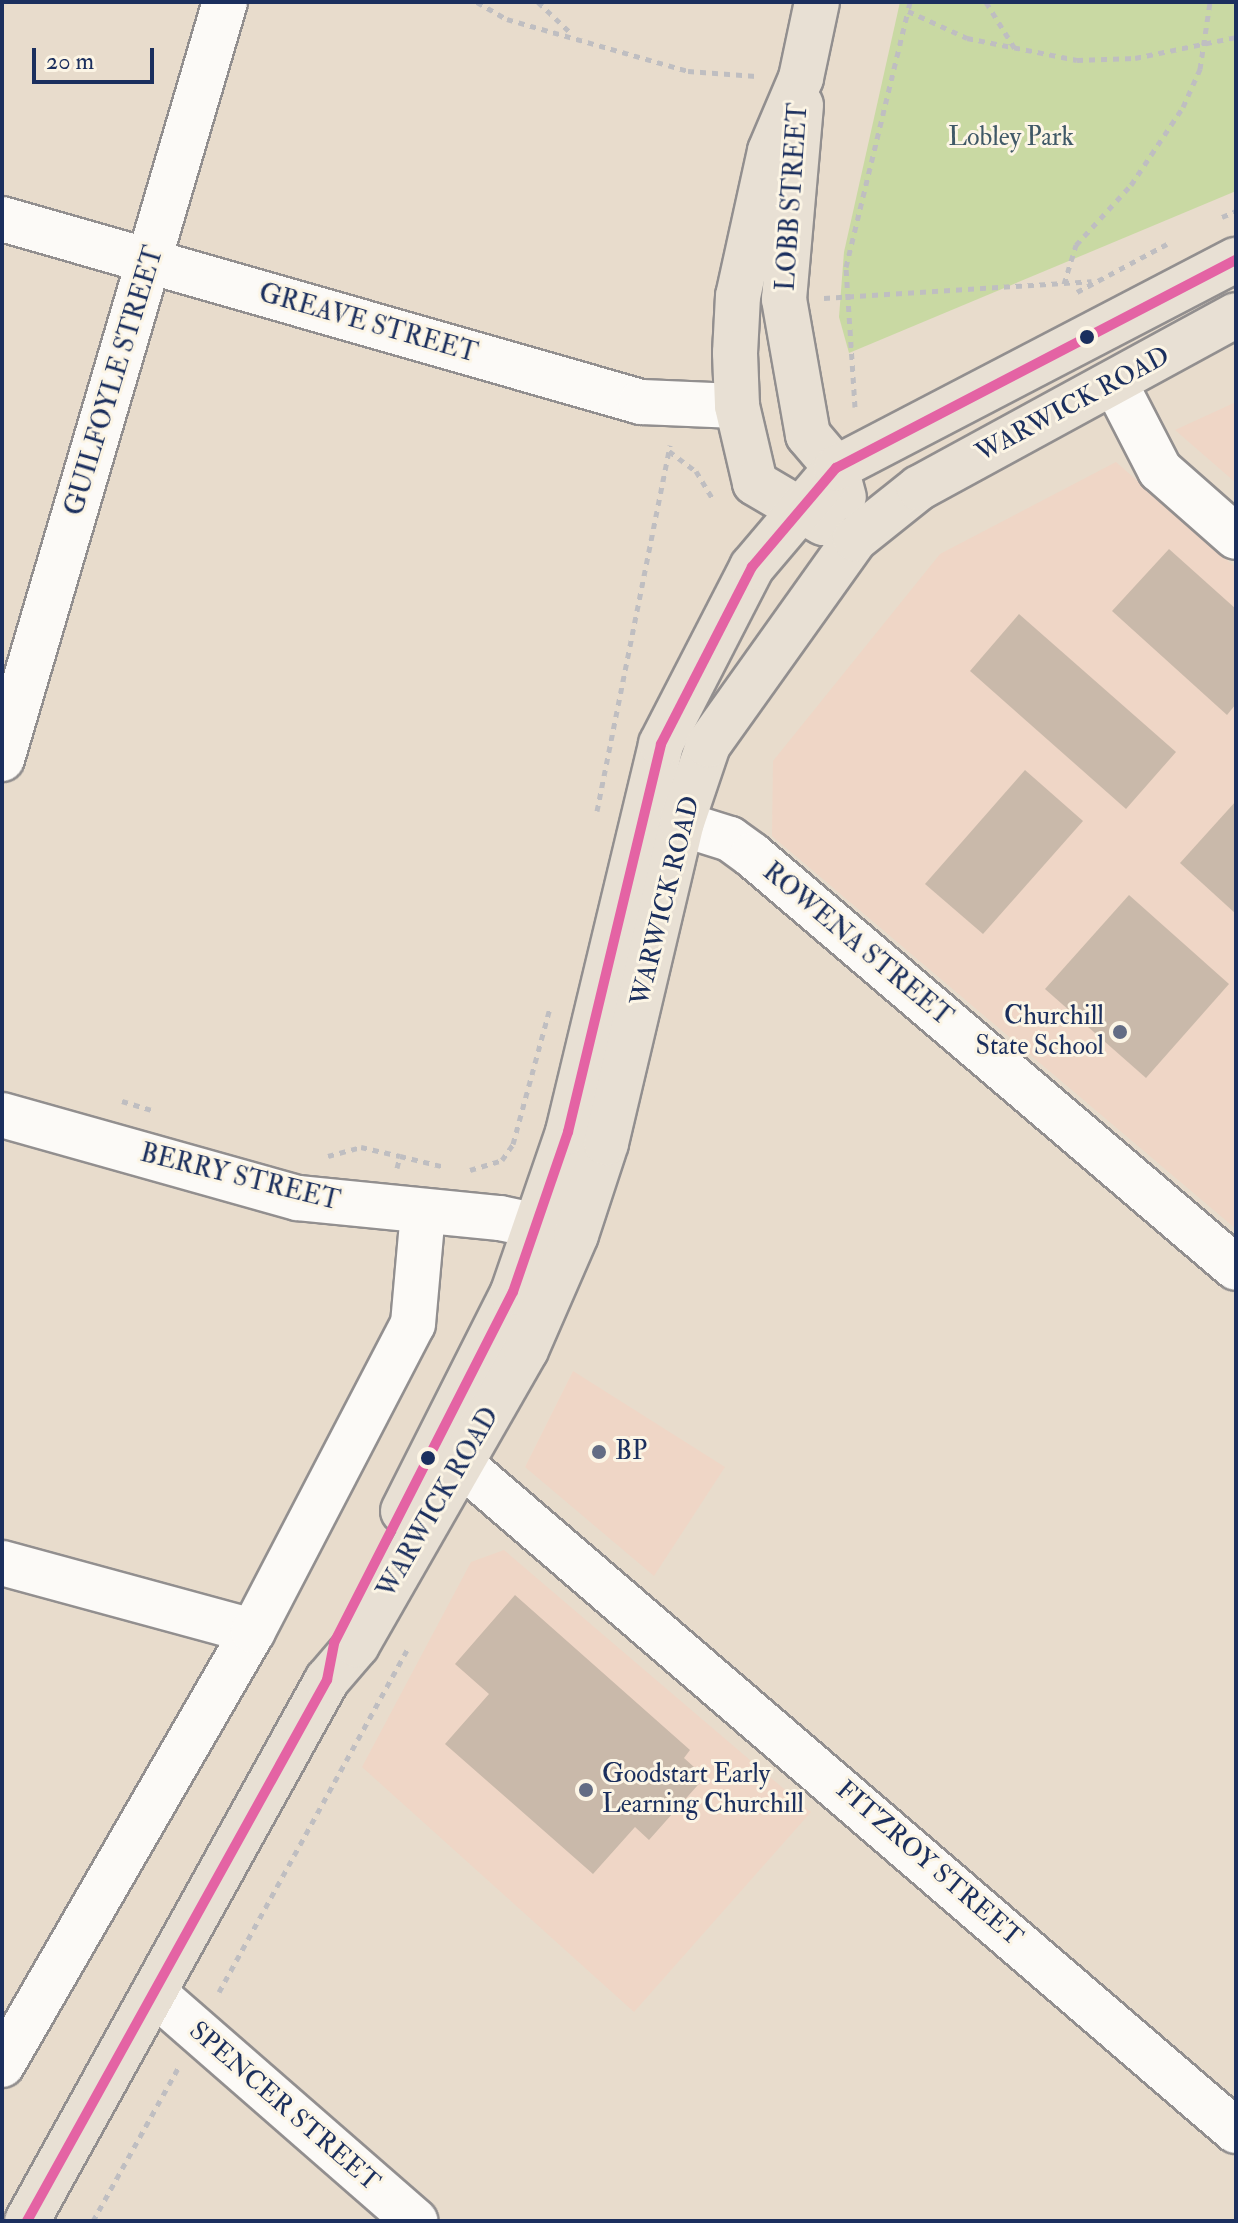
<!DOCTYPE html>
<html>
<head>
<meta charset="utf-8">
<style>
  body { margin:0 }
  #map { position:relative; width:1238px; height:2223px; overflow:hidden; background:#e8dccc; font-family:"IM FELL Double Pica",serif }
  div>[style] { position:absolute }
  .built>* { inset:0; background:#efd6c6 }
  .green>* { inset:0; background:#c9d9a3 }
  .building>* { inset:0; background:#c9b9aa }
  .path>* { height:5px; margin-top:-2.5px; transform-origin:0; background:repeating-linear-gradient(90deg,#bfbec1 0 6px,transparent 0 12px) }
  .roads { filter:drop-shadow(2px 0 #928f8f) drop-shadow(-2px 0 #928f8f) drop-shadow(0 2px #928f8f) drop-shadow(0 -2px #928f8f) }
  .minor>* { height:44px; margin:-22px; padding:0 22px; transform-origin:22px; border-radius:22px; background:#fcfaf7 }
  .major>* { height:44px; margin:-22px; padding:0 22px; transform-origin:22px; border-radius:22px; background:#e8e0d4 }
  .bus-1>* { height:10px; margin:-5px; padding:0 5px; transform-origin:5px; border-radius:5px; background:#e463a4 }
  .dots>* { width:22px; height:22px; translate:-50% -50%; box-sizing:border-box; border:4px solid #fcf5e5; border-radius:50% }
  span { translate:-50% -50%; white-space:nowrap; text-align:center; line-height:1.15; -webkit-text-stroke:6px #fcf5e5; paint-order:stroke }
  .park-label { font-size:26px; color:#405967 }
  .street-label { font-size:26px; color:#1b2f5e }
  .poi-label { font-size:26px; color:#1b2f5e }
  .right { translate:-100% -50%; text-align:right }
  .left { translate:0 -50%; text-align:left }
  .frame { position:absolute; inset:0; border:4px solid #1b2f5e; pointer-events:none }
  .scale { position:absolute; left:32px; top:48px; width:122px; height:36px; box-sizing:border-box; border:4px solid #1b2f5e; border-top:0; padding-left:10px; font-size:24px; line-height:28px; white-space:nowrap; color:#1b2f5e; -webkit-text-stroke:6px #fcf5e5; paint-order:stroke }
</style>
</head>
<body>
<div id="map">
  <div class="built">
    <div style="clip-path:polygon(1236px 402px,1236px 483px,1175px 430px)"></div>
    <div style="clip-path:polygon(1116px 462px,1236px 568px,1236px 1229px,772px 836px,773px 761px,940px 554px)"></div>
    <div style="clip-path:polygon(573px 1371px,725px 1467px,654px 1576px,525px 1467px)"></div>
    <div style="clip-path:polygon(504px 1550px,811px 1812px,634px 2012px,362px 1767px,471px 1562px)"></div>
  </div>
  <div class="green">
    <div style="clip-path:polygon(900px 2px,1236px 2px,1236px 191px,849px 353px,839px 317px,844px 252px)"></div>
  </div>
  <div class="building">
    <div style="clip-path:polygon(1169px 549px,1236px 609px,1236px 704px,1227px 715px,1112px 611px)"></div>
    <div style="clip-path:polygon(1019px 614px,1176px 752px,1126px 809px,970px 671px)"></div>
    <div style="clip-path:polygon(1025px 770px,1083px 821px,983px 934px,925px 884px)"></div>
    <div style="clip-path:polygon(1236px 801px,1236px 914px,1180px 863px)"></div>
    <div style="clip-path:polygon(1129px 895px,1229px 984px,1146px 1078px,1045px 989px)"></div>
    <div style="clip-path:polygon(515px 1595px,690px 1750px,684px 1758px,705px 1777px,649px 1840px,635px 1827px,593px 1874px,445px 1744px,489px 1694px,455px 1664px)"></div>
  </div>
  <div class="path">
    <div style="left:477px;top:2px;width:34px;rotate:30deg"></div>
    <div style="left:507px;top:19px;width:188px;rotate:16deg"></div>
    <div style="left:688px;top:71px;width:68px;rotate:4.2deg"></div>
    <div style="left:538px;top:2px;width:47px;rotate:43.3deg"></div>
    <div style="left:910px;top:2px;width:9px;rotate:103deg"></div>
    <div style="left:908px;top:11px;width:65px;rotate:24.6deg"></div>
    <div style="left:967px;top:38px;width:112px;rotate:11.3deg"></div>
    <div style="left:1077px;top:60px;width:58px;rotate:-2deg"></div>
    <div style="left:1135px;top:58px;width:103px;rotate:-11.7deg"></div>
    <div style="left:986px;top:2px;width:59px;rotate:58.2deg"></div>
    <div style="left:1222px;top:217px;width:15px;rotate:-23deg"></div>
    <div style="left:1064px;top:284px;width:41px;rotate:-72.9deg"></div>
    <div style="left:1076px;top:245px;width:81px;rotate:-47.5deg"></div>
    <div style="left:1131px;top:185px;width:94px;rotate:-56.3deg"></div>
    <div style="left:1183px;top:107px;width:42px;rotate:-65.9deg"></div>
    <div style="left:1200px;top:69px;width:68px;rotate:-81.5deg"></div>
    <div style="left:1077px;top:292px;width:102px;rotate:-28.1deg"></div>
    <div style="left:824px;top:298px;width:268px;rotate:-3.6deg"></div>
    <div style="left:855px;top:407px;width:140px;rotate:-93.7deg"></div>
    <div style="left:846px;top:267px;width:263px;rotate:-76.4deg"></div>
    <div style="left:669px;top:451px;width:34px;rotate:37deg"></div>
    <div style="left:696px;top:471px;width:31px;rotate:59deg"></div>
    <div style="left:597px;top:811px;width:373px;rotate:-78.7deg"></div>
    <div style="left:122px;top:1101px;width:34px;rotate:17deg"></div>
    <div style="left:328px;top:1156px;width:34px;rotate:-15deg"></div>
    <div style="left:361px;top:1147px;width:40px;rotate:13deg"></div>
    <div style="left:397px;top:1168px;width:12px;rotate:-76deg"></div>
    <div style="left:400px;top:1156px;width:46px;rotate:13.7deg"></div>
    <div style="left:470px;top:1170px;width:34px;rotate:-17deg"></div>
    <div style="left:502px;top:1160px;width:19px;rotate:-55deg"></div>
    <div style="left:513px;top:1144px;width:141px;rotate:-74.8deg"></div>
    <div style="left:219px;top:1992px;width:394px;rotate:-61.2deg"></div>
    <div style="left:93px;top:2221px;width:175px;rotate:-60.9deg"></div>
  </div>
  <div class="roads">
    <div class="minor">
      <div style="left:2px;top:219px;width:665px;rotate:15.98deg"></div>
      <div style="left:641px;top:402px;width:96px;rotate:2.4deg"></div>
      <div style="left:1115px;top:383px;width:98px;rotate:62.7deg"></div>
      <div style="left:1160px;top:470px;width:101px;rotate:41.4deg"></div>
      <div style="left:2px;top:759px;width:789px;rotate:-73.59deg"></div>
      <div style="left:647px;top:813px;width:87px;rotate:17.4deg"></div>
      <div style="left:730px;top:839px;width:27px;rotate:36deg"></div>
      <div style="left:752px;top:855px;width:636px;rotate:40.47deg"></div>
      <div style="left:2px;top:1115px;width:307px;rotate:15.7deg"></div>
      <div style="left:298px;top:1198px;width:203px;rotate:5.7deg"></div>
      <div style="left:500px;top:1218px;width:76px;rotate:12.2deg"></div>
      <div style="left:438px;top:1444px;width:1053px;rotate:40.73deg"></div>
      <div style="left:2px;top:1563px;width:260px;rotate:15.2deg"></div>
      <div style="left:154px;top:1993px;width:347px;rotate:41.1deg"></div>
      <div style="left:2px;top:2065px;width:501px;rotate:-59.96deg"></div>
      <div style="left:253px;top:1631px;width:346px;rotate:-62.5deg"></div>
      <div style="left:413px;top:1324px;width:112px;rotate:-84.9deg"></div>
    </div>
    <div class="major">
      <div style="left:817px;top:2px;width:78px;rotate:101.9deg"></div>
      <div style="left:801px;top:78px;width:79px;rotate:113deg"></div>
      <div style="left:770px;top:151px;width:148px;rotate:102.4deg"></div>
      <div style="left:738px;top:296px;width:57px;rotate:93deg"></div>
      <div style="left:735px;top:353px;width:53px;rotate:87.8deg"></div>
      <div style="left:737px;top:406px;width:79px;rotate:76.8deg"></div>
      <div style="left:755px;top:483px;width:79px;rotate:30.5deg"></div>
      <div style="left:801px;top:105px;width:195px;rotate:95deg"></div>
      <div style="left:784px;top:299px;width:138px;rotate:80deg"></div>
      <div style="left:808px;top:435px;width:43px;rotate:49.7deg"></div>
      <div style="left:836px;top:468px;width:30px;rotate:75deg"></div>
      <div style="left:403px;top:1511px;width:245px;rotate:-63.3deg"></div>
      <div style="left:513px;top:1292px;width:169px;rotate:-71deg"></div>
      <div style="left:568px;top:1132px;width:399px;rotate:-76.5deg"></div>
      <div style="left:661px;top:744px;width:199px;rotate:-62.8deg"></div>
      <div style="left:752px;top:567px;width:130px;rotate:-49.7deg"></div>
      <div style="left:836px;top:468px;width:451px;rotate:-27.5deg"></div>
      <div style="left:27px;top:2221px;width:619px;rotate:-60.99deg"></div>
      <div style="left:327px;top:1680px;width:46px;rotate:-49.4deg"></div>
      <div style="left:357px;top:1645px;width:340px;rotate:-60.2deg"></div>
      <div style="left:526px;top:1350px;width:125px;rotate:-66.5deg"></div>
      <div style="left:576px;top:1235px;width:97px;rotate:-71.9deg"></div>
      <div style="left:606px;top:1143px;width:330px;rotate:-76.7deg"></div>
      <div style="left:682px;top:822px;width:81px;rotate:-71.3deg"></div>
      <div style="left:708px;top:745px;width:253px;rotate:-54.5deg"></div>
      <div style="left:855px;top:539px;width:82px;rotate:-38.6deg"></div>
      <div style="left:919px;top:488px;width:361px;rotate:-28.6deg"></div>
    </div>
  </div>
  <div class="bus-1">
    <div style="left:27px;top:2221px;width:619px;rotate:-60.99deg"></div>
    <div style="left:327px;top:1680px;width:38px;rotate:-79deg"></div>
    <div style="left:334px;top:1643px;width:394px;rotate:-63deg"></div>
    <div style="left:513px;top:1292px;width:169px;rotate:-71deg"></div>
    <div style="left:568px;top:1132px;width:399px;rotate:-76.5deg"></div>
    <div style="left:661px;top:744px;width:199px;rotate:-62.8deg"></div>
    <div style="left:752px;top:567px;width:130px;rotate:-49.7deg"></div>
    <div style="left:836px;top:468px;width:451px;rotate:-27.5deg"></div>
  </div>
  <div class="dots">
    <div style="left:1087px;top:337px;background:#1b2f5e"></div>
    <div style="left:1120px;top:1032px;background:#636c84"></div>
    <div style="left:599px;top:1452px;background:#636c84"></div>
    <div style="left:428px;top:1458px;background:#1b2f5e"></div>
    <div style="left:586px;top:1790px;background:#636c84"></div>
  </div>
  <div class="park-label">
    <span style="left:1011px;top:138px">Lobley Park</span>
  </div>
  <div class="street-label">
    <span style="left:793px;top:197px;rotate:-86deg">LOBB STREET</span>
    <span style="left:368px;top:324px;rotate:16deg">GREAVE STREET</span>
    <span style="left:115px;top:381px;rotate:-73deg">GUILFOYLE STREET</span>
    <span style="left:1073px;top:405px;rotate:-28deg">WARWICK ROAD</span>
    <span style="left:666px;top:901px;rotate:-76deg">WARWICK ROAD</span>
    <span style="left:857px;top:945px;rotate:40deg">ROWENA STREET</span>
    <span style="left:240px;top:1178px;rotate:14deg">BERRY STREET</span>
    <span style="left:439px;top:1503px;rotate:-60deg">WARWICK ROAD</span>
    <span style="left:929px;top:1864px;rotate:41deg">FITZROY STREET</span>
    <span style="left:284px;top:2107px;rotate:41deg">SPENCER STREET</span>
  </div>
  <div class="poi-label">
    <span class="right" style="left:1104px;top:1032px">Churchill<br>State School</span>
    <span class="left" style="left:615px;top:1452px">BP</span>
    <span class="left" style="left:602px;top:1790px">Goodstart Early<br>Learning Churchill</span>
  </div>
  <div class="frame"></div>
  <div class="scale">20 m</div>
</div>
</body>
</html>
